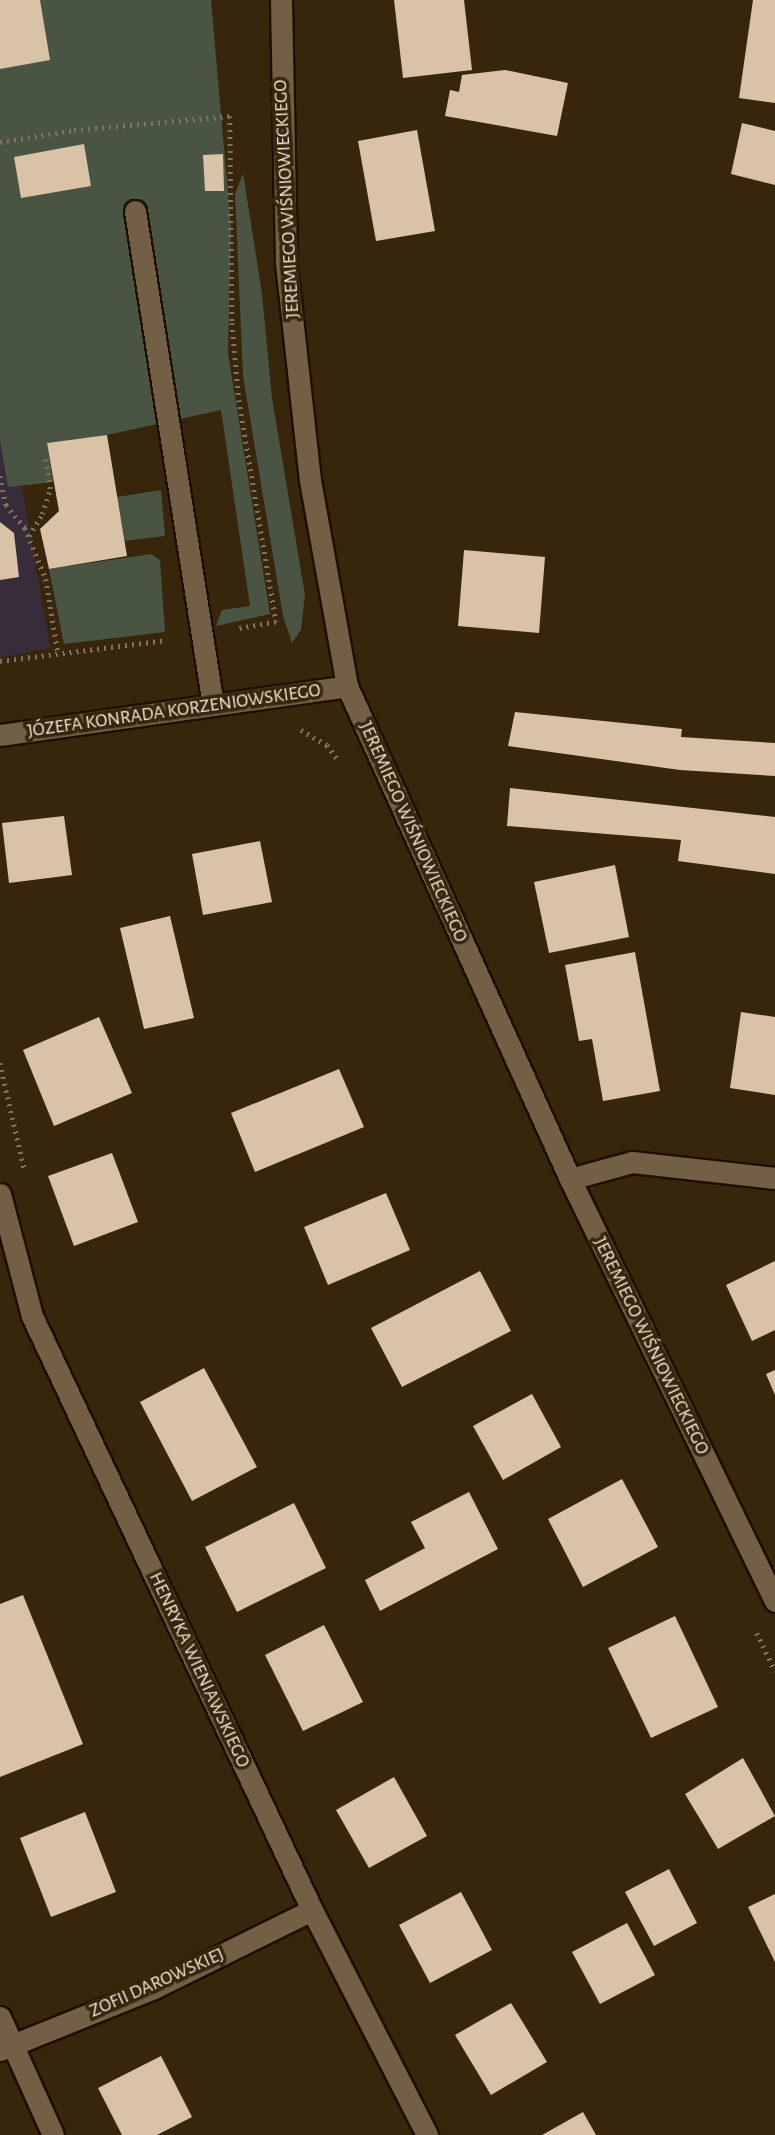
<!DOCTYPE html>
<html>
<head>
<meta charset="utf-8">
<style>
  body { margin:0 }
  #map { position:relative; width:775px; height:2135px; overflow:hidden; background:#37260c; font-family:"Alegreya Sans",sans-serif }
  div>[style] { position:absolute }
  .commercial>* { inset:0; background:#382c3a }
  .green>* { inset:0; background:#495442 }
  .building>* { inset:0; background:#d8c3a6 }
  .path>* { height:4.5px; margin-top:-2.25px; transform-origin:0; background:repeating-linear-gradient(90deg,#81725d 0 2px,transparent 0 7px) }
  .roads { filter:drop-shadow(2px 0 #1e0f00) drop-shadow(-2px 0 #1e0f00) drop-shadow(0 2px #1e0f00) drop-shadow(0 -2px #1e0f00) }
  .service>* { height:21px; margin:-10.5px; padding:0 10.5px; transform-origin:10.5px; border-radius:10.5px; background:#725f45 }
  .minor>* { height:21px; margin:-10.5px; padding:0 10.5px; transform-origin:10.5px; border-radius:10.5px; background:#725f45 }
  span { translate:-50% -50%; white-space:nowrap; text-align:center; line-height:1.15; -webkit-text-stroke:7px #37260c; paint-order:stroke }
  .street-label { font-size:19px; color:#f1e6d7 }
</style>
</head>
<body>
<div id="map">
  <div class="commercial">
    <div style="clip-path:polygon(0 361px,50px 648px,0 658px)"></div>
  </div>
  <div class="green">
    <div style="clip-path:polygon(0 0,211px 0,231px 227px,228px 353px,270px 614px,216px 626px,222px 610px,250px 606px,221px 410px,107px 435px,47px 443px,53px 482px,8px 487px,0 440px)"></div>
    <div style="clip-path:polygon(243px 173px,262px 294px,272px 398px,305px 595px,301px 630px,292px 643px,283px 616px,243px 376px,235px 194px)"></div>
    <div style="clip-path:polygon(161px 490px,165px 536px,125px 541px,117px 497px)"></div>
    <div style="clip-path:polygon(151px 554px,160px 560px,165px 632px,64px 644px,49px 569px)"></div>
  </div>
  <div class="building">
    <div style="clip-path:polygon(0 0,40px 0,50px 60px,0 69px)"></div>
    <div style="clip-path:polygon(394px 0,464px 0,472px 70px,403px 78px)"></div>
    <div style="clip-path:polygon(753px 0,775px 0,775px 103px,739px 98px)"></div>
    <div style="clip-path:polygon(505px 70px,568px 83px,557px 136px,445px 116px,450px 90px,459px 92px,462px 75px)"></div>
    <div style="clip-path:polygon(742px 123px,775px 131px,775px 185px,731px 174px)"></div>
    <div style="clip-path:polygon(417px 130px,435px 231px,376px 241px,358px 141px)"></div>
    <div style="clip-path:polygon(84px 144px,91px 186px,21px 198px,14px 157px)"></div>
    <div style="clip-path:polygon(223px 154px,224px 191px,205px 191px,203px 155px)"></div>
    <div style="clip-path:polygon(107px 435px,127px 556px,49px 569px,40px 529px,59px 511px,47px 443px)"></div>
    <div style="clip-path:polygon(0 522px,14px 533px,19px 577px,0 580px)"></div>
    <div style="clip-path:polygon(464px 550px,545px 557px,539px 633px,458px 626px)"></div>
    <div style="clip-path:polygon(515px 712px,682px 729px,681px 737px,775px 743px,775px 776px,680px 770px,508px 746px)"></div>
    <div style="clip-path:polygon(510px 788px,775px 817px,775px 874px,678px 861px,681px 840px,507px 826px)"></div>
    <div style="clip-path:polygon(64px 816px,72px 875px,9px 883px,2px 823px)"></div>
    <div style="clip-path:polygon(260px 841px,272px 902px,203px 915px,192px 854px)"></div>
    <div style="clip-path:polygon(615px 865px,629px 937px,549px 953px,534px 882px)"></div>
    <div style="clip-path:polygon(170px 916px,194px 1018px,144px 1029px,120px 928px)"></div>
    <div style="clip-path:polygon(635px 952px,660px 1091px,603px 1101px,592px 1039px,579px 1041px,565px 965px)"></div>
    <div style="clip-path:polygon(741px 1012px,775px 1017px,775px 1095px,730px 1088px)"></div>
    <div style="clip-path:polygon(99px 1017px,132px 1093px,54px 1126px,23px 1050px)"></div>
    <div style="clip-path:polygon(339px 1069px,364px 1127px,255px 1172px,231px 1113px)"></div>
    <div style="clip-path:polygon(112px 1153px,138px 1222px,74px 1246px,48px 1176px)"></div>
    <div style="clip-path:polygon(386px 1193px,410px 1250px,328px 1285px,304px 1227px)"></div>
    <div style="clip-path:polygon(775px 1261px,775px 1330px,752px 1341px,726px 1285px)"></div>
    <div style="clip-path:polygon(480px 1271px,511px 1331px,402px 1387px,371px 1328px)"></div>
    <div style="clip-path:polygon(204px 1368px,257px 1467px,192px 1501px,140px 1402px)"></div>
    <div style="clip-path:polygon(775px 1370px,775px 1395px,766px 1374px)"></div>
    <div style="clip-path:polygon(532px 1394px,561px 1447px,503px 1480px,473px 1426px)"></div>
    <div style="clip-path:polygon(622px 1479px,658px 1547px,583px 1587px,548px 1519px)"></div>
    <div style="clip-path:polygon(469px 1492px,498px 1549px,380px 1611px,365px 1580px,425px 1548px,411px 1522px)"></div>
    <div style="clip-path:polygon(294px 1503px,326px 1568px,237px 1612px,205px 1547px)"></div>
    <div style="clip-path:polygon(23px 1595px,83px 1744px,0 1777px,0 1604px)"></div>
    <div style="clip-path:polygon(675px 1616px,718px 1707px,651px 1738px,608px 1648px)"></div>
    <div style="clip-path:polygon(324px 1625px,363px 1702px,303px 1731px,265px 1655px)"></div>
    <div style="clip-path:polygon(743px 1758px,775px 1816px,718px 1849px,685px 1794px)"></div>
    <div style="clip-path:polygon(394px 1777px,427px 1836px,369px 1868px,336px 1810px)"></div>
    <div style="clip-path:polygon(85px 1812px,116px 1892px,51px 1917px,20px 1838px)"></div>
    <div style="clip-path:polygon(669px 1869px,697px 1923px,654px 1946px,625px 1892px)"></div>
    <div style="clip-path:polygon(461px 1892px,492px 1950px,430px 1983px,399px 1925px)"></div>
    <div style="clip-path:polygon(775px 1894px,775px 1962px,748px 1907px)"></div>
    <div style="clip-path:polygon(627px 1923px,655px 1975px,600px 2004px,572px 1952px)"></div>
    <div style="clip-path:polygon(511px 2003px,547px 2062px,491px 2095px,455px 2035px)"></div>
    <div style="clip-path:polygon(161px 2056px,192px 2117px,157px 2135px,122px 2135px,98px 2088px)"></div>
    <div style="clip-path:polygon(583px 2112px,596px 2135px,542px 2135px)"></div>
  </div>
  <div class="path">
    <div style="left:0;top:142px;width:75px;rotate:-9.2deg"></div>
    <div style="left:74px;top:130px;width:157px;rotate:-5.1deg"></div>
    <div style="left:230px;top:116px;width:207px;rotate:89.4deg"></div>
    <div style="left:232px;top:323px;width:77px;rotate:84.8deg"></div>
    <div style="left:239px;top:400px;width:225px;rotate:80.5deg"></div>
    <div style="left:276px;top:622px;width:39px;rotate:170deg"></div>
    <div style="left:0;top:476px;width:30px;rotate:78deg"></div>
    <div style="left:6px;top:505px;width:30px;rotate:50deg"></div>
    <div style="left:25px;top:528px;width:55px;rotate:67.6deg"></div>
    <div style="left:46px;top:579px;width:75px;rotate:80.8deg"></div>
    <div style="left:29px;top:536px;width:26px;rotate:-59deg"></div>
    <div style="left:42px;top:514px;width:26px;rotate:-72deg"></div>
    <div style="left:50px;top:489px;width:30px;rotate:-98deg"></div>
    <div style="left:0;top:661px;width:168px;rotate:-7.2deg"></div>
    <div style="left:301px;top:730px;width:30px;rotate:30deg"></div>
    <div style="left:327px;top:745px;width:20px;rotate:53deg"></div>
    <div style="left:0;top:1063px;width:108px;rotate:77.1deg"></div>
    <div style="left:757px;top:1633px;width:42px;rotate:64.7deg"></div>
  </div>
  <div class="roads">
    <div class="service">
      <div style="left:135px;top:211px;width:500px;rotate:81.03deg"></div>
    </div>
    <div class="minor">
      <div style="left:281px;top:0;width:263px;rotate:88.9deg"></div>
      <div style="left:286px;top:263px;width:218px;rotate:83.7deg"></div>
      <div style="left:310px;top:480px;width:209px;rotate:79.8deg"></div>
      <div style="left:347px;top:686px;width:541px;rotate:65.66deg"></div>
      <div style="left:570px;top:1179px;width:469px;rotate:64.1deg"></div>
      <div style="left:0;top:735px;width:350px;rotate:-8deg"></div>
      <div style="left:570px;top:1179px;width:64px;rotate:-15.3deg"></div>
      <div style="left:632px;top:1162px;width:144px;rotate:6.4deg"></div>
      <div style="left:0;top:1194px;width:126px;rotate:75.3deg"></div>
      <div style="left:32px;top:1316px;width:657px;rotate:64.76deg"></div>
      <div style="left:312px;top:1910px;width:253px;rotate:62.9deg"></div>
      <div style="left:0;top:2017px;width:129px;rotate:65.8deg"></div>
      <div style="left:0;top:2050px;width:166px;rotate:-21.9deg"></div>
      <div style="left:154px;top:1988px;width:176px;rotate:-26.3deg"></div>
    </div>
  </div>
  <div class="street-label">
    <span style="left:287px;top:199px;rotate:-93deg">JEREMIEGO WIŚNIOWIECKIEGO</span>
    <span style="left:174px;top:711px;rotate:-8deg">JÓZEFA KONRADA KORZENIOWSKIEGO</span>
    <span style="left:413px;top:832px;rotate:66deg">JEREMIEGO WIŚNIOWIECKIEGO</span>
    <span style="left:651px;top:1346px;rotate:64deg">JEREMIEGO WIŚNIOWIECKIEGO</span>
    <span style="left:199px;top:1670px;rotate:65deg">HENRYKA WIENIAWSKIEGO</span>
    <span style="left:157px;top:1983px;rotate:-24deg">ZOFII DAROWSKIEJ</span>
  </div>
</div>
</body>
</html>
